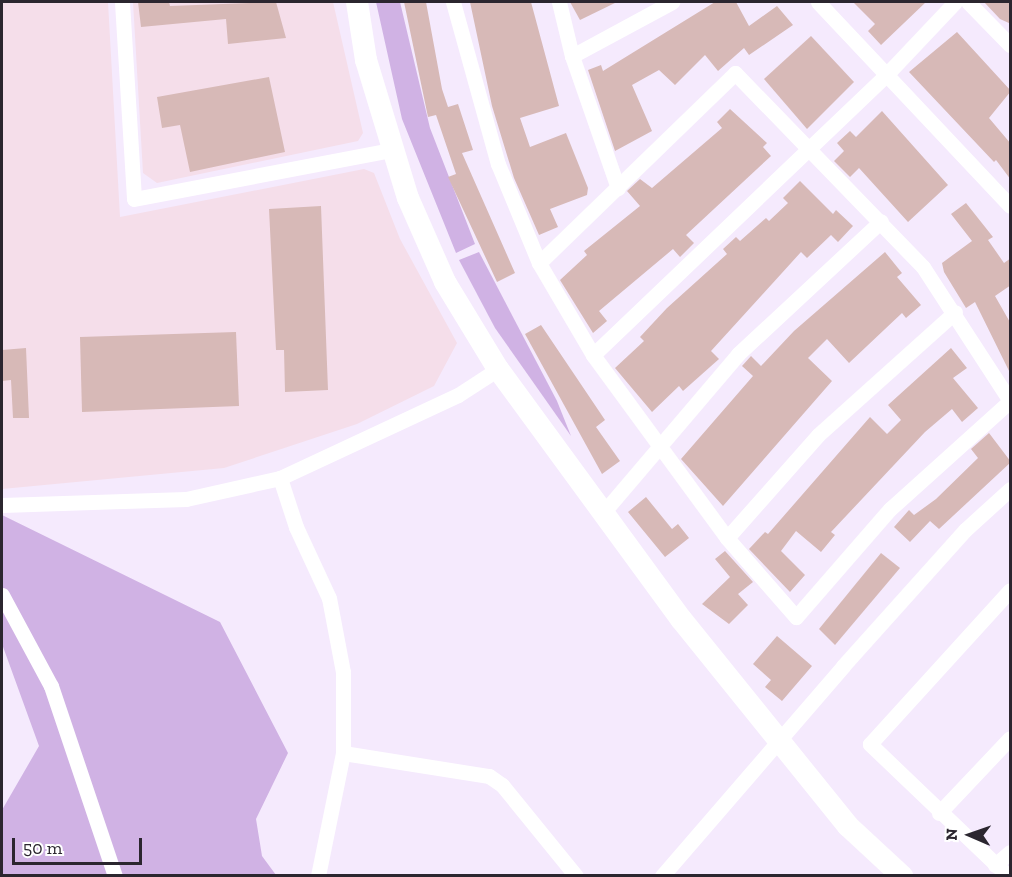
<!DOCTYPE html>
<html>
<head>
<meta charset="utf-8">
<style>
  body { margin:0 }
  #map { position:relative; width:1012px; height:877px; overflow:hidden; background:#f5eafd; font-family:"Zilla Slab",serif }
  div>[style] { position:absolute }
  .industrial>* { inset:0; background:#f5deea }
  .green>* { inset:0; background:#d0b2e4 }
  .building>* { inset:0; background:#d7b9b7 }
  .street>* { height:15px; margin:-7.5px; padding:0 7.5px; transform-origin:7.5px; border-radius:7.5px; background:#fff }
  .secondary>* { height:22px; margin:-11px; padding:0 11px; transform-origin:11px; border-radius:11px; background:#fff }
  span { translate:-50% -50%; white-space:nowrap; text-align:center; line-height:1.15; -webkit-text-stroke:5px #fff; paint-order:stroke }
  .frame { position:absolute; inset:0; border:3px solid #2b262f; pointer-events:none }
  .north { position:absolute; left:940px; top:805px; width:60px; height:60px; -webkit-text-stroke:4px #fff; paint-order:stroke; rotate:272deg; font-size:16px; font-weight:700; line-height:24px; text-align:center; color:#2b262f }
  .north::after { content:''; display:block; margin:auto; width:21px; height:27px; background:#2b262f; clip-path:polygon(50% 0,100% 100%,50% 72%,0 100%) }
  .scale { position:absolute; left:12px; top:838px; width:130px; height:27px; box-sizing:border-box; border:3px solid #2b262f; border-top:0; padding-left:8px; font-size:18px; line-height:21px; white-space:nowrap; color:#2b262f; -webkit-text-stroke:4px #fff; paint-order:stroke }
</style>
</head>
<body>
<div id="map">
  <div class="industrial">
    <div style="clip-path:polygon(2px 2px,108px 2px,120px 217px,364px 169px,374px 173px,400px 239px,457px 343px,434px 386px,357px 424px,224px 468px,2px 489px)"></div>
    <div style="clip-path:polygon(133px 2px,333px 2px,363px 133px,358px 141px,157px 183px,143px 173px)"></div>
  </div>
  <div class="green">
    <div style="clip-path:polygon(376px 2px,400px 2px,430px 128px,475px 244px,456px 253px,402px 119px)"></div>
    <div style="clip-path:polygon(479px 252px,557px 401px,571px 436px,495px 328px,459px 260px)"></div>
    <div style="clip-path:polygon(2px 515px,220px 622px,288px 753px,256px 819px,262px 856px,276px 875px,2px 875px,2px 810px,39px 746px,2px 644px)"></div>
  </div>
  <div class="building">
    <div style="clip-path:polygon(138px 2px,169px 2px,170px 6px,276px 2px,286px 38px,228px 44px,226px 19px,141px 27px)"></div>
    <div style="clip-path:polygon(404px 2px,426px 2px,442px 89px,448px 107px,458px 104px,473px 150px,462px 153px,515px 273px,497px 282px,448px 177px,456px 174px,436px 115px,428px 117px)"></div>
    <div style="clip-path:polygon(470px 2px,531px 2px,559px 106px,520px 118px,530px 147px,566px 133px,588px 188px,587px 195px,550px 209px,558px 227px,539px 235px,514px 178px,492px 106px)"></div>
    <div style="clip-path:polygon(570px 2px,617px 2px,580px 20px)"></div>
    <div style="clip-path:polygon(715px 2px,736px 2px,749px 26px,777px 6px,793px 25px,749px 55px,744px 48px,718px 71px,705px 55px,675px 85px,659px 70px,632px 85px,652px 131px,615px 151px,588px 70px,601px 65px,603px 71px)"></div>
    <div style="clip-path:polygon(853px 2px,926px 2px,881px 45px,868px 31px,875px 24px)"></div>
    <div style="clip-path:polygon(984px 2px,1011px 2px,1011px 24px,1000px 19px)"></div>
    <div style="clip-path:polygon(957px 32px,1011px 91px,989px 118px,1011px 144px,1011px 180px,996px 160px,994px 162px,909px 72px)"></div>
    <div style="clip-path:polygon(811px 36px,854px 82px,807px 129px,764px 79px)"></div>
    <div style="clip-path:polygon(269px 77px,285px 152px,190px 172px,180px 125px,162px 128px,157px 97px)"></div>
    <div style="clip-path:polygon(730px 109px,767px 143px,763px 147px,771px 156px,686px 235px,694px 243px,680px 257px,673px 249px,599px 311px,607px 321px,593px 333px,560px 280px,587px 255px,584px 251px,640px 206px,627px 191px,640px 179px,652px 188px,722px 128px,717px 122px)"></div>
    <div style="clip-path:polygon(882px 111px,948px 185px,908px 222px,859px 168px,850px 177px,834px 161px,844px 151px,837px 143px,850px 131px,856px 137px)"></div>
    <div style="clip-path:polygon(800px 181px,833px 214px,836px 210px,853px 226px,838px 242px,831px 235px,807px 258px,801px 252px,711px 351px,719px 359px,683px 391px,679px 386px,652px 412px,615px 368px,644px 341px,640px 337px,667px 308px,727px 254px,723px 249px,736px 237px,740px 241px,766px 218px,769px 221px,788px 203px,783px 198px)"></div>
    <div style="clip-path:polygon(966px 203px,993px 237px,988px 240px,1004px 263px,1011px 258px,1011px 285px,995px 296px,1011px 324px,1011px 375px,975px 302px,966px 308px,944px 272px,942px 263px,972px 241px,951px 214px)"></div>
    <div style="clip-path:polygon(321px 206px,328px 390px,285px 392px,284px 350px,276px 350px,269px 209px)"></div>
    <div style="clip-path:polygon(885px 252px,902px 273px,897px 277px,921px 305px,906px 318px,902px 313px,849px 363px,827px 339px,808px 358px,832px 381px,723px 506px,681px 459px,753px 376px,742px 366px,751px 356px,761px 366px,794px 331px)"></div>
    <div style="clip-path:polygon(541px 325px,605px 420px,596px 427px,620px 461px,602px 474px,525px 334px)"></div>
    <div style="clip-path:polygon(236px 332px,239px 406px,82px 412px,80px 337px)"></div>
    <div style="clip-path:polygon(26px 348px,29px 418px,13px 418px,11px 380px,2px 381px,2px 350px)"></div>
    <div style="clip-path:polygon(951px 348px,967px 368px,953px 378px,978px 408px,962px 422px,952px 409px,925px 432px,831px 532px,835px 535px,821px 552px,796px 531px,781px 551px,805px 575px,790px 592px,749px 549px,765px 532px,768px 534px,870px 417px,887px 434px,901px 420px,888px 405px)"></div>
    <div style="clip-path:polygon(989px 433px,1011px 462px,939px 529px,930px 521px,910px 542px,894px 527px,909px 510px,914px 515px,936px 499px,978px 458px,971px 449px)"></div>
    <div style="clip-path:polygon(646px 497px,672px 529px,678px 524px,689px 538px,665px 557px,628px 512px)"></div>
    <div style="clip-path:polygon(725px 551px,753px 582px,738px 594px,748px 605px,729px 624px,702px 604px,730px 577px,715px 559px)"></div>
    <div style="clip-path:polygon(881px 553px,900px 568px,835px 645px,819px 629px)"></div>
    <div style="clip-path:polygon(777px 636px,812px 666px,782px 701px,765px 687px,771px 680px,753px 664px)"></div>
  </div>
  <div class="street">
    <div style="left:122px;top:2px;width:197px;rotate:86.5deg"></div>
    <div style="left:134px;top:199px;width:261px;rotate:-10.8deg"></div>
    <div style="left:453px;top:2px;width:168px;rotate:74.5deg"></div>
    <div style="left:498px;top:164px;width:107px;rotate:67.5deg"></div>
    <div style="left:539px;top:263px;width:107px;rotate:59.6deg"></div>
    <div style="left:593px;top:355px;width:227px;rotate:53.8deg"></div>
    <div style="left:727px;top:538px;width:105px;rotate:48.9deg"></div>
    <div style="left:796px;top:617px;width:143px;rotate:-49deg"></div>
    <div style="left:890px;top:509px;width:161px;rotate:-42deg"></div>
    <div style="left:559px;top:2px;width:56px;rotate:76.5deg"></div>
    <div style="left:572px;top:56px;width:140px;rotate:70.8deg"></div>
    <div style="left:818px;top:2px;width:280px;rotate:46.7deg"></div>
    <div style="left:968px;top:2px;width:60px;rotate:45.7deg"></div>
    <div style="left:572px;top:56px;width:114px;rotate:-28.4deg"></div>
    <div style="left:539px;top:263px;width:273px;rotate:-44.1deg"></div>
    <div style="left:735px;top:73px;width:270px;rotate:45.9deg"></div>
    <div style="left:923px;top:267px;width:160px;rotate:57deg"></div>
    <div style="left:593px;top:355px;width:407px;rotate:-43.7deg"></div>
    <div style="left:887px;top:74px;width:99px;rotate:-46.6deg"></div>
    <div style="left:280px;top:478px;width:52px;rotate:71.9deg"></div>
    <div style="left:296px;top:527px;width:78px;rotate:65.1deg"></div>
    <div style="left:329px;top:598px;width:75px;rotate:79.3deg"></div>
    <div style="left:343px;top:672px;width:81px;rotate:90deg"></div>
    <div style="left:343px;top:753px;width:126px;rotate:101.5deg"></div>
    <div style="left:2px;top:505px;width:184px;rotate:-1.9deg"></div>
    <div style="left:186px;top:499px;width:96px;rotate:-12.6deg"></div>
    <div style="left:280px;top:478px;width:196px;rotate:-25deg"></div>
    <div style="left:458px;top:395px;width:48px;rotate:-33deg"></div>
    <div style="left:602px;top:514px;width:210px;rotate:-49.6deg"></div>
    <div style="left:738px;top:354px;width:195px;rotate:-42.9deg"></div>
    <div style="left:727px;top:538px;width:137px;rotate:-48.5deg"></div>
    <div style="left:818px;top:435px;width:184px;rotate:-41.9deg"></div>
    <div style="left:2px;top:595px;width:103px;rotate:61.7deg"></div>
    <div style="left:51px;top:686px;width:200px;rotate:71.4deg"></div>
    <div style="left:343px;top:753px;width:148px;rotate:9deg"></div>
    <div style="left:489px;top:776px;width:16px;rotate:35deg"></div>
    <div style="left:502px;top:785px;width:117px;rotate:50.9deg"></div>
    <div style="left:939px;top:813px;width:103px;rotate:-46.6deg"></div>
    <div style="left:995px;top:865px;width:20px;rotate:-41deg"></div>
    <div style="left:662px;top:876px;width:277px;rotate:-49.2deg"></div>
    <div style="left:843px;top:666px;width:183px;rotate:-48.1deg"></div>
    <div style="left:965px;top:530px;width:61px;rotate:-42.3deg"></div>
    <div style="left:1008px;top:876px;width:191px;rotate:-136.3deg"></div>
    <div style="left:870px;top:744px;width:208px;rotate:-47.7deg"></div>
  </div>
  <div class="secondary">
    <div style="left:357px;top:2px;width:59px;rotate:81.2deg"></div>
    <div style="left:366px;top:60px;width:144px;rotate:73.1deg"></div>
    <div style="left:408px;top:198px;width:92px;rotate:66.2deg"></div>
    <div style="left:445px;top:282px;width:102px;rotate:58.7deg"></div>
    <div style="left:498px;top:369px;width:310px;rotate:53.8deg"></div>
    <div style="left:681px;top:619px;width:266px;rotate:51.1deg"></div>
    <div style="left:848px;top:826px;width:74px;rotate:42.8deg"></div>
  </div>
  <div class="frame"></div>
  <div class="north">N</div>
  <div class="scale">50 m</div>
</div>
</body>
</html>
